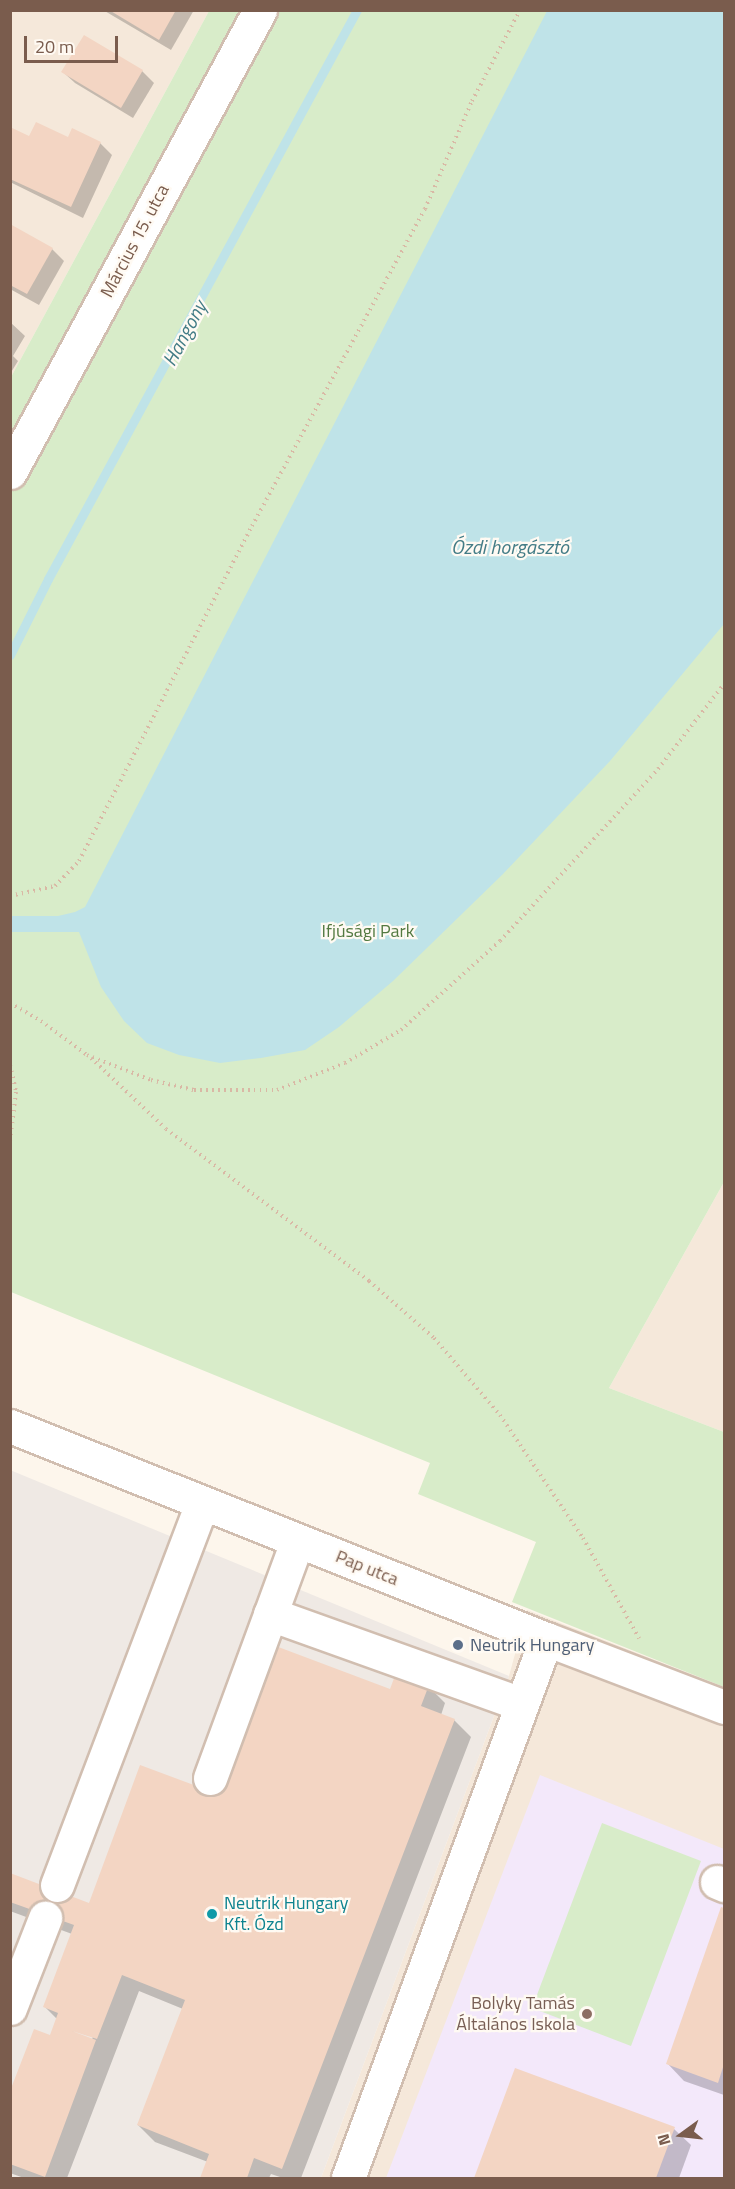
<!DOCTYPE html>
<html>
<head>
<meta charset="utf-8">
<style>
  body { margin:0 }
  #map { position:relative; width:735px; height:2189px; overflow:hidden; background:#fdf6ec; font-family:"Titillium Web",sans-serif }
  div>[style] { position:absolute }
  .residential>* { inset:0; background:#f5e8da }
  .industrial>* { inset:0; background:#efe9e4 }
  .education>* { inset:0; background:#f3e8fa }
  .green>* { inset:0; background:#d8ecc9 }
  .water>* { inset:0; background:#bfe3e8 }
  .shadow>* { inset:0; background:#0003 }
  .stream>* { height:9px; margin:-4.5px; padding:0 4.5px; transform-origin:4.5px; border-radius:4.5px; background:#bfe3e8 }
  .building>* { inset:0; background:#f3d5c3 }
  .path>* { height:4px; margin-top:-2px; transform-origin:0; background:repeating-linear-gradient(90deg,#d9b8a5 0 1.5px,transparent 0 6px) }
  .roads { filter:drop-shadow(2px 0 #d1beb0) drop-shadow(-2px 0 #d1beb0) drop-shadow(0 2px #d1beb0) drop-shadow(0 -2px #d1beb0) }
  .minor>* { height:33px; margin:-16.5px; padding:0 16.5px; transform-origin:16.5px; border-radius:16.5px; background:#fff }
  .dots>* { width:16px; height:16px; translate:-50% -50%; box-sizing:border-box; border:3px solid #fffaf3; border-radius:50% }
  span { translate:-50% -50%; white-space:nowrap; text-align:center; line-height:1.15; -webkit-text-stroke:4.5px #fffaf3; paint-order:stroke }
  .street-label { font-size:18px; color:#7a5c4d }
  .park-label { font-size:18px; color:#537a41 }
  .service-label { font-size:18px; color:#4e5e75 }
  .left { translate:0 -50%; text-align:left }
  .culture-label { font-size:18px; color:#0d838f }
  .education-label { font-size:18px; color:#785e54 }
  .right { translate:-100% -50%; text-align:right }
  .water-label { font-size:20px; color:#437c86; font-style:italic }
  .frame { position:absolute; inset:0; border:12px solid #7a5c4d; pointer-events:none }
  .north { position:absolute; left:651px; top:2105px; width:60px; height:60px; -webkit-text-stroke:4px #fffaf3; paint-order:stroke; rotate:255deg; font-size:16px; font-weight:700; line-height:24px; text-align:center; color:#7a5c4d }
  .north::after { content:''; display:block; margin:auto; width:21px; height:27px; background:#7a5c4d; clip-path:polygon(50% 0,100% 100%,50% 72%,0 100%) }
  .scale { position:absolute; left:24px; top:36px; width:94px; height:27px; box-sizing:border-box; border:3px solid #7a5c4d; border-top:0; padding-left:8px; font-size:18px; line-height:21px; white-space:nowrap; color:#7a5c4d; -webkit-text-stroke:4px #fffaf3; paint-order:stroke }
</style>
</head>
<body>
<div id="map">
  <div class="residential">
    <div style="clip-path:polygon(11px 11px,209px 11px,11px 377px)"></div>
    <div style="clip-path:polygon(724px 1182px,724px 1432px,609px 1388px)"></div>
    <div style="clip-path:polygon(527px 1610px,724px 1687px,724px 2178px,321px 2178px,509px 1676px)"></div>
  </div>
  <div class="industrial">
    <div style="clip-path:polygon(10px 1470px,509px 1676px,321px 2178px,11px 2178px)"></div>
  </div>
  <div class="education">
    <div style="clip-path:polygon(540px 1775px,724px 1849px,724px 2178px,386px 2178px)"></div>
  </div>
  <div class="green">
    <div style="clip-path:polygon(209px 11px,724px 11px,724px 1182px,609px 1388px,724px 1432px,724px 1687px,512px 1602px,536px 1542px,418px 1494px,430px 1463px,11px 1292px,11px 377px)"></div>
    <div style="clip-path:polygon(602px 1823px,701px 1861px,631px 2046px,532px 2008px)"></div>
  </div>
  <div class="water">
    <div style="clip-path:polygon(547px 11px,724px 11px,724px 624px,610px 761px,503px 874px,393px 981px,339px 1027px,305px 1050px,261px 1058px,220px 1063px,179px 1055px,147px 1043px,124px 1021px,101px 987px,79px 932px,11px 932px,11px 916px,58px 916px,75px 912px,85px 907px)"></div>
  </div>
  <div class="shadow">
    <div style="clip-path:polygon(103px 10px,194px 10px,171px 50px)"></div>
    <div style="clip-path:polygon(142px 71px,154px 83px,133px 118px,75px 83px,63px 72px)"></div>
    <div style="clip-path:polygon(10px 129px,30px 138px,100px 143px,112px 155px,83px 218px,10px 182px)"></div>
    <div style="clip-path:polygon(10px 226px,52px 249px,64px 261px,39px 305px,10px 289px)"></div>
    <div style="clip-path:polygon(10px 322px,25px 336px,13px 356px,18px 361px,10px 374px)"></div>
    <div style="clip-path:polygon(evenodd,428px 1686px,445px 1703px,441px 1715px,454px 1720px,471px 1737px,301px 2178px,283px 2178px,271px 2174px,269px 2178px,202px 2178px,208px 2162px,155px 2142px,138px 2125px,183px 2009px,139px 1991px,67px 2178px,24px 2178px,10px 2173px,10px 2095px,51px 2037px,57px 2019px,45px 2007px,72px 1934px,10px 1911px,10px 1875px,90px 1905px,219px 1796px,391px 1691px,428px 1686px,74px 2030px,93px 2036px,92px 2040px,73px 2033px,74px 2030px)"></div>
    <div style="clip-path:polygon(722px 1909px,724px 1910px,724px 2095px,684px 2081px,668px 2064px)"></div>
    <div style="clip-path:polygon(516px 2070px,674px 2129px,691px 2145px,679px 2178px,476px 2178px)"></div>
  </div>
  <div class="stream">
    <div style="left:10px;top:655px;width:85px;rotate:-63.4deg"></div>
    <div style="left:48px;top:579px;width:647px;rotate:-61.5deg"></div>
  </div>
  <div class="building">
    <div style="clip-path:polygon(109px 10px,176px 10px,159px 40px)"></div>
    <div style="clip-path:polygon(84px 35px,143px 70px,121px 108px,61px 72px)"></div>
    <div style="clip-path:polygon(36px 122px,68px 137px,72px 128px,101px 142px,71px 207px,10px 179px,10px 127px,29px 136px)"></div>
    <div style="clip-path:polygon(10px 224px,53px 248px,27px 294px,10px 285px)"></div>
    <div style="clip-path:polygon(273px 1645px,390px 1689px,396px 1673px,429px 1685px,421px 1706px,455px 1719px,282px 2169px,254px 2158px,247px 2178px,200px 2178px,209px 2154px,137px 2125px,185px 2000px,122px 1975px,97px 2039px,72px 2031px,96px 2040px,45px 2177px,10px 2164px,10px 2091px,34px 2029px,50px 2035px,58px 2013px,43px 2007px,74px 1925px,10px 1902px,10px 1873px,89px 1903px,140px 1765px,218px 1794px)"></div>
    <div style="clip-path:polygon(721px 1907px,724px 1908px,724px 2064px,718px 2083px,666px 2064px)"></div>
    <div style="clip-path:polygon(515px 2068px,675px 2127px,656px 2178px,474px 2178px)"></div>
  </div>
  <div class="path">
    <div style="left:10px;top:896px;width:46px;rotate:-12.5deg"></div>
    <div style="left:55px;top:886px;width:35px;rotate:-46deg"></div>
    <div style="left:79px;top:861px;width:377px;rotate:-62.7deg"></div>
    <div style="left:252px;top:526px;width:361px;rotate:-61.4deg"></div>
    <div style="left:425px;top:209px;width:118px;rotate:-66.5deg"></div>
    <div style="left:472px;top:101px;width:103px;rotate:-62.2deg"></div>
    <div style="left:10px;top:1003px;width:36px;rotate:30deg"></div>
    <div style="left:41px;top:1021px;width:57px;rotate:36.5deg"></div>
    <div style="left:87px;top:1055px;width:69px;rotate:21.3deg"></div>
    <div style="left:151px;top:1080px;width:44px;rotate:13.1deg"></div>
    <div style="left:194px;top:1090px;width:83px"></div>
    <div style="left:277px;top:1090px;width:73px;rotate:-21.7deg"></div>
    <div style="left:345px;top:1063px;width:65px;rotate:-30.5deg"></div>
    <div style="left:401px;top:1030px;width:133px;rotate:-42deg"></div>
    <div style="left:500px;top:941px;width:234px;rotate:-47.4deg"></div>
    <div style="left:658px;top:769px;width:108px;rotate:-52.2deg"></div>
    <div style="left:91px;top:1058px;width:103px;rotate:43.4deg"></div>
    <div style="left:166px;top:1129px;width:254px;rotate:36.8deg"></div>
    <div style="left:369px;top:1281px;width:86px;rotate:41.2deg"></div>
    <div style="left:434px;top:1338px;width:101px;rotate:49.4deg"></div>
    <div style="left:500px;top:1415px;width:148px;rotate:56deg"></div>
    <div style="left:583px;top:1538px;width:115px;rotate:60.8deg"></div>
    <div style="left:10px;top:1065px;width:28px;rotate:77deg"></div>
    <div style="left:16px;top:1092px;width:49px;rotate:97deg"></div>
  </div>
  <div class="roads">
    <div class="minor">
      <div style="left:10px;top:472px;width:525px;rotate:-61.58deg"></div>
      <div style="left:10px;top:1426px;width:577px;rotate:21.67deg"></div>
      <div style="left:546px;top:1639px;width:191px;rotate:20.9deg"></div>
      <div style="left:270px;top:1614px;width:267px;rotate:19.7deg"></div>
      <div style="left:210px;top:1778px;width:252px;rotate:-69.8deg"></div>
      <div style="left:717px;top:1882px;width:8px;rotate:23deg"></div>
      <div style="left:57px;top:1885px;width:409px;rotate:-69.2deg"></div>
      <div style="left:10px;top:2008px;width:97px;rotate:-68.7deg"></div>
      <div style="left:348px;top:2178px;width:574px;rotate:-69.83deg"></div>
    </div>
  </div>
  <div class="dots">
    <div style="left:458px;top:1645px;background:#5c6f8a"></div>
    <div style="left:212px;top:1914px;background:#0f9aa8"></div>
    <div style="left:587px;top:2014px;background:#8d6e63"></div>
  </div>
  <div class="street-label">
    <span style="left:135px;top:241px;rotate:-62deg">Március 15. utca</span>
    <span style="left:367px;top:1568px;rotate:22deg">Pap utca</span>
  </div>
  <div class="park-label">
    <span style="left:368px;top:931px">Ifjúsági Park</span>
  </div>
  <div class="service-label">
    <span class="left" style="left:470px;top:1645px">Neutrik Hungary</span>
  </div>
  <div class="culture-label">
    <span class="left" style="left:224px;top:1914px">Neutrik Hungary<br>Kft. Ózd</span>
  </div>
  <div class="education-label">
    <span class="right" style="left:575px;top:2014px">Bolyky Tamás<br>Általános Iskola</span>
  </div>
  <div class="water-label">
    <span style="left:184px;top:333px;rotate:-62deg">Hangony</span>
    <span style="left:510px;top:546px">Ózdi horgásztó</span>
  </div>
  <div class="frame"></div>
  <div class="north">N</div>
  <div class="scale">20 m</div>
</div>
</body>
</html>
